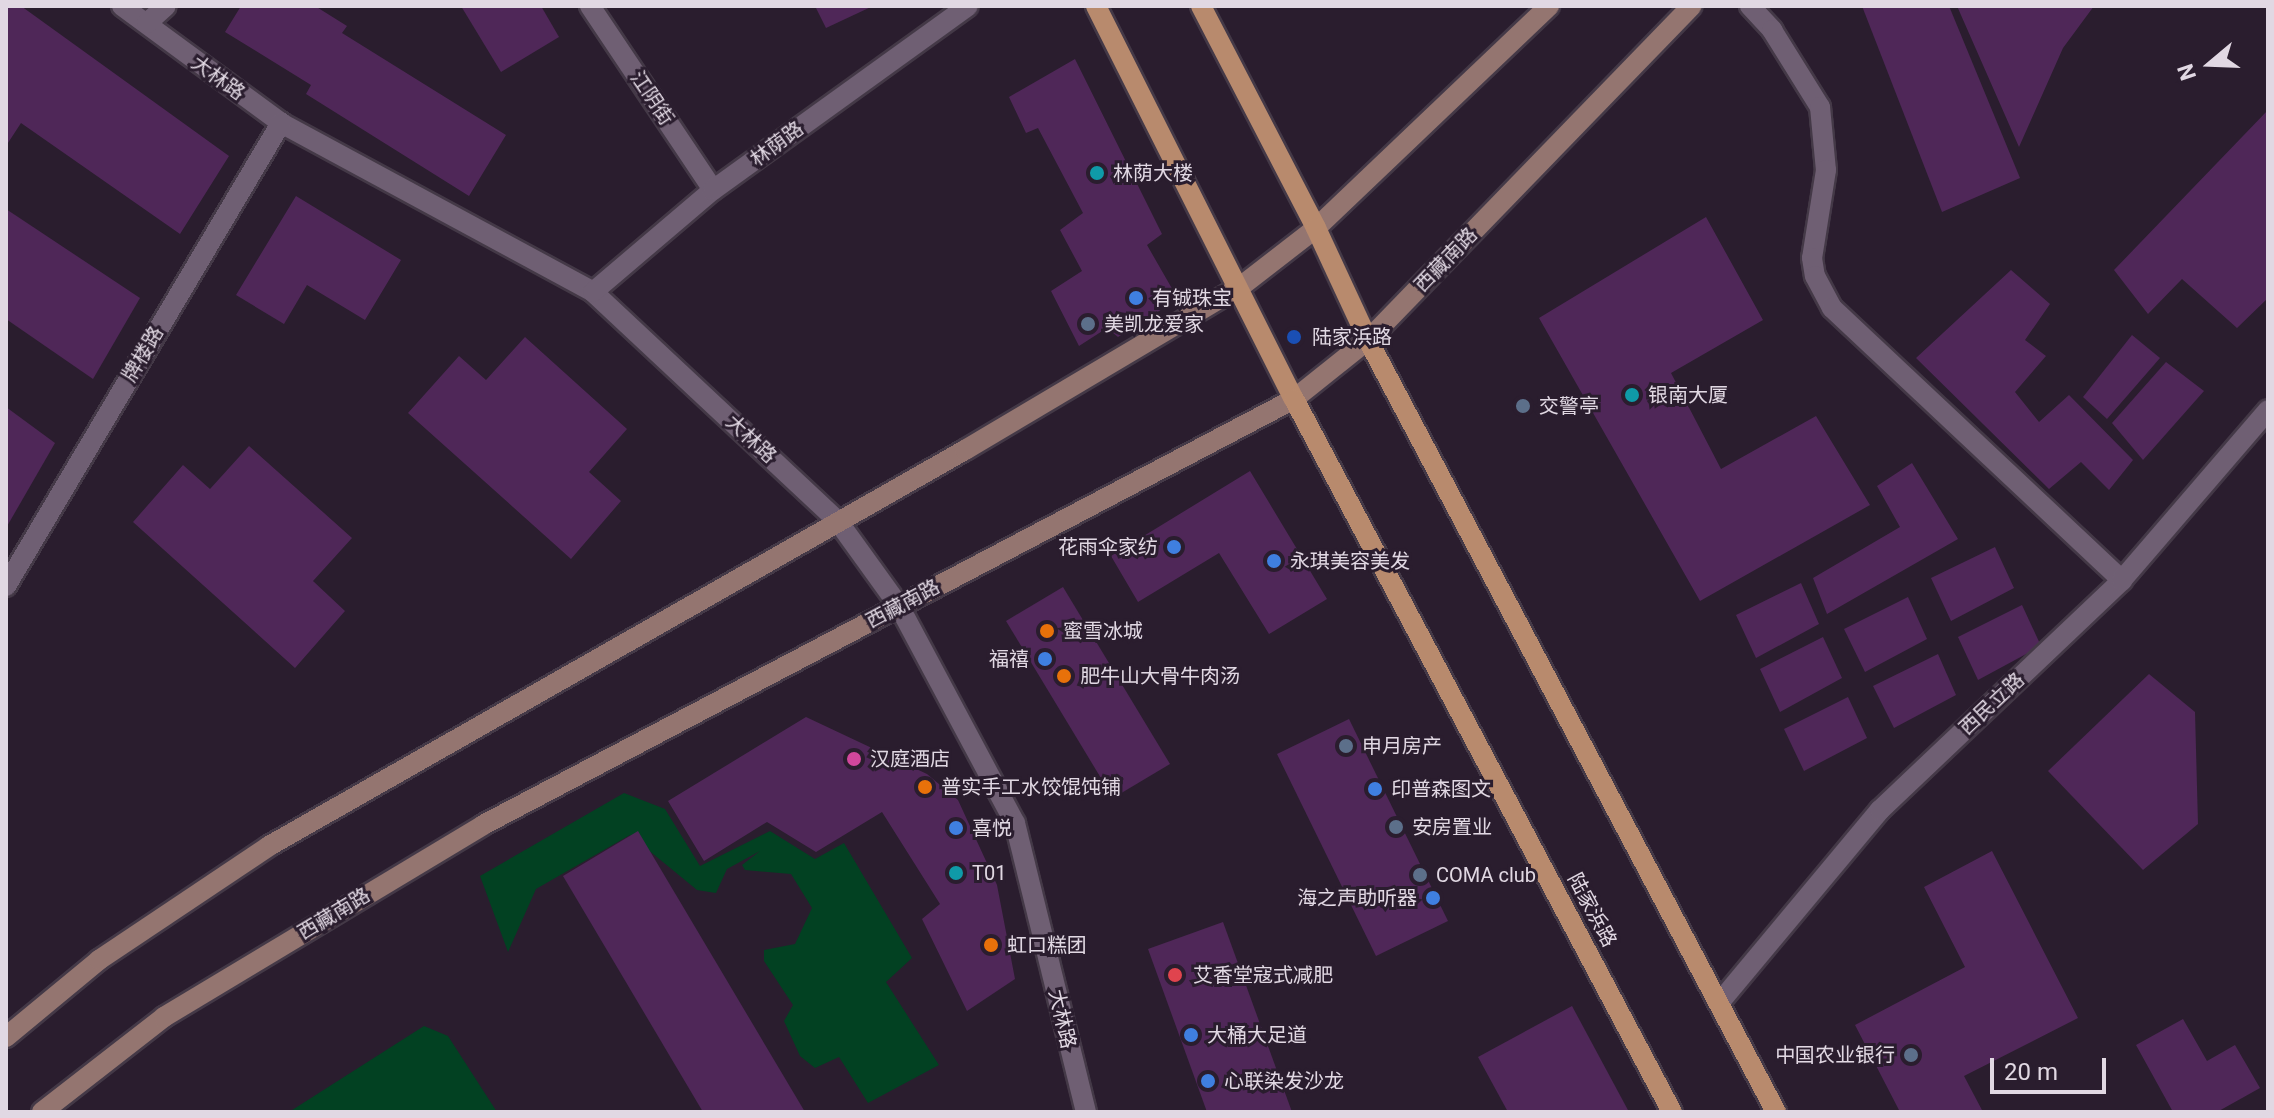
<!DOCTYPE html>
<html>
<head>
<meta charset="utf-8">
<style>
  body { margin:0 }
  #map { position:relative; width:2274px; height:1118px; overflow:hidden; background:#2a1d2e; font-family:Roboto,"Noto Sans SC",sans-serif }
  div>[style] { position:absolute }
  .green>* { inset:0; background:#024122 }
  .building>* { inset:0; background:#4f2758 }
  .roads { filter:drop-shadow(2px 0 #443947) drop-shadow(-2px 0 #443947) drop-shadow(0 2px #443947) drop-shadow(0 -2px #443947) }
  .lane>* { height:20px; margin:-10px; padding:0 10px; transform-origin:10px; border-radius:10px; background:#6f5f73 }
  .street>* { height:20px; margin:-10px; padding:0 10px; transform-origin:10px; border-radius:10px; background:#6f5f73 }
  .secondary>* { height:20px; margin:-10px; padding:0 10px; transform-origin:10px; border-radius:10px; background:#947570 }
  .primary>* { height:20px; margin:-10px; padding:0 10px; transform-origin:10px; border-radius:10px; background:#b88a6d }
  .dots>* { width:22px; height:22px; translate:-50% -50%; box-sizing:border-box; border:4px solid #2a1d2e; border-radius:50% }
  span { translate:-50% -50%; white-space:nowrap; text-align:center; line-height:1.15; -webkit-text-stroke:6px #2a1d2e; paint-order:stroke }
  .street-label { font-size:20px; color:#e1d8e3 }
  .poi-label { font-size:20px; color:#e1d8e3 }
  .left { translate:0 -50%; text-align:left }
  .right { translate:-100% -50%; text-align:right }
  .frame { position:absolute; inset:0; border:8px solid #e1d8e3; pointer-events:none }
  .north { position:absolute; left:2170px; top:24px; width:80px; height:80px; -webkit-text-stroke:6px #2a1d2e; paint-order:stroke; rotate:251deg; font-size:22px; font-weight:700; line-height:32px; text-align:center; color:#e1d8e3 }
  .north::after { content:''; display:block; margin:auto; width:28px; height:36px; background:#e1d8e3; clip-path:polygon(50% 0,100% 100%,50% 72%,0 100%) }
  .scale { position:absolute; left:1990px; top:1058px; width:116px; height:36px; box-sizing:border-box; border:4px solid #e1d8e3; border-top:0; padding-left:10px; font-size:24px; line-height:28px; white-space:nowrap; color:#e1d8e3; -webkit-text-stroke:6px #2a1d2e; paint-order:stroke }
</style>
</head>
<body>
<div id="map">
  <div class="green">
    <div style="clip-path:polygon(624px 793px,665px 809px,700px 866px,770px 831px,815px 859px,844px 843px,912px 958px,886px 982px,939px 1065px,868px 1103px,839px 1057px,815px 1068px,800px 1056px,784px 1021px,793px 1005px,764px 961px,764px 950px,795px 944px,812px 908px,791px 874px,745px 870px,742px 865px,760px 851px,727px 869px,716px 893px,697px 890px,630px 835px,536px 889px,508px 952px,480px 876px)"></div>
    <div style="clip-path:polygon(424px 1026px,448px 1036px,497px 1112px,289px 1112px)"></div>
  </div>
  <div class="building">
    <div style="clip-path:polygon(6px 6px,21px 6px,229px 156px,180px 234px,21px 123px,6px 146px)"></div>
    <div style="clip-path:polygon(241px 6px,315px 6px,347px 26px,342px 33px,506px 135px,469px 196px,306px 94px,311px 85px,225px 32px)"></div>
    <div style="clip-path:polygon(461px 6px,541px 6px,559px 37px,501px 72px)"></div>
    <div style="clip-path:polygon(815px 6px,873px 6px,826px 28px)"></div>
    <div style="clip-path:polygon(1862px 6px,1949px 6px,2020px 178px,1942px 212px)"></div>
    <div style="clip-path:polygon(1957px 6px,2094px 6px,2063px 48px,2019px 147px)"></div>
    <div style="clip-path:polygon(1075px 59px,1162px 234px,1147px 245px,1178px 299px,1118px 337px,1107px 328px,1079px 346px,1051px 291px,1082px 271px,1060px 230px,1083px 213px,1038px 128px,1026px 133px,1009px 97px)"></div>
    <div style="clip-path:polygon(2268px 110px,2268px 298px,2237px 328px,2182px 279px,2148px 314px,2114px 270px)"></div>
    <div style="clip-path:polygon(296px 196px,401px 260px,365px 320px,307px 285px,284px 324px,236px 295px)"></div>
    <div style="clip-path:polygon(6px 209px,140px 298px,93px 379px,6px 319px)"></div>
    <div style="clip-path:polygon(1706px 217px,1763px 320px,1671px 373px,1721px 469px,1816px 416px,1870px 505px,1700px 601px,1539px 318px)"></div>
    <div style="clip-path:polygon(2011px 270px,2050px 304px,2025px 340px,2046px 356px,2015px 392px,2039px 422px,2069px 395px,2133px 460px,2109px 490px,2081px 462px,2049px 489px,1916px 358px)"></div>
    <div style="clip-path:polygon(2132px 335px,2160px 358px,2107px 419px,2083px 397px)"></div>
    <div style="clip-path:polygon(525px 337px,627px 429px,589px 472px,621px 501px,571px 559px,408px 413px,459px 356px,486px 380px)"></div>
    <div style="clip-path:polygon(2166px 362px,2204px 391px,2143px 460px,2112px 423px)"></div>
    <div style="clip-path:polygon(6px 407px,55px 443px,6px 528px)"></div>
    <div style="clip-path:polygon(249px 446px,352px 538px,313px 581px,345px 611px,295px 668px,133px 522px,183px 465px,210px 489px)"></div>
    <div style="clip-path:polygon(1912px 463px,1958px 539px,1827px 614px,1813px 578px,1900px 527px,1877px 486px)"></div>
    <div style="clip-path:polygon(1250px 471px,1327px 599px,1269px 634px,1219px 553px,1138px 602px,1111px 556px)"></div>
    <div style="clip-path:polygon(1995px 547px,2014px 588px,1951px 621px,1931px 578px)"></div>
    <div style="clip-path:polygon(1801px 583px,1819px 624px,1756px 658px,1736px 615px)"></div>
    <div style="clip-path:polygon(1063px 587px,1170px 764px,1113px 798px,1006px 621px)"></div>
    <div style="clip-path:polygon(1908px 597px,1927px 639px,1865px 672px,1844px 629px)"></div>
    <div style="clip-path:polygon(2022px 605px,2041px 646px,1978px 680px,1958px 637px)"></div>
    <div style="clip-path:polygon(1823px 637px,1842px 678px,1780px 712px,1760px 669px)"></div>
    <div style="clip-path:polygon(1938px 654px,1956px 695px,1894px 728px,1873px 686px)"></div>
    <div style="clip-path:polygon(2149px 674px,2195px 712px,2198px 824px,2143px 870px,2048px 771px)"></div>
    <div style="clip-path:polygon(1848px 697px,1867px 738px,1804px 771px,1784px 729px)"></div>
    <div style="clip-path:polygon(806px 717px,927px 774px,958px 800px,997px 885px,1015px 979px,967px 1011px,922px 919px,940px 904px,882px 812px,816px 852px,767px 822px,704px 861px,668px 801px)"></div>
    <div style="clip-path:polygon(1349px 719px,1448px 921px,1376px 956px,1277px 754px)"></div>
    <div style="clip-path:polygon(638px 831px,805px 1112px,703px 1112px,563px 876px)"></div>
    <div style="clip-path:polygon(1992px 851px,2078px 1018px,1964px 1076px,1983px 1112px,1900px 1112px,1855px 1025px,1965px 967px,1924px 887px)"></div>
    <div style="clip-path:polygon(1223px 922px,1292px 1112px,1207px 1112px,1148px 949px)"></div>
    <div style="clip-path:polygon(1572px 1006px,1629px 1112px,1508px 1112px,1478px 1057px)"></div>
    <div style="clip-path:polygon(2183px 1019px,2207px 1061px,2235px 1045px,2260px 1088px,2217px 1112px,2173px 1112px,2136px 1045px)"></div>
  </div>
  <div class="roads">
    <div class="lane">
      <div style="left:1750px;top:6px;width:33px;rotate:47deg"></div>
      <div style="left:1772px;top:30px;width:91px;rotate:58.1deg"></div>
      <div style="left:1820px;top:107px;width:63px;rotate:84.6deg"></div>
      <div style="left:1826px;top:170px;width:89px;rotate:99deg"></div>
      <div style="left:1812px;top:258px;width:18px;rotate:81deg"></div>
      <div style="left:1815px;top:276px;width:36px;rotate:62deg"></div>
      <div style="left:1832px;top:308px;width:398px;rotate:43.2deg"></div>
    </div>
    <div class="street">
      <div style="left:122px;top:6px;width:197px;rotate:36.3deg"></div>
      <div style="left:281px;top:123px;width:355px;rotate:28.4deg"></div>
      <div style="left:593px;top:292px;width:334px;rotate:43.1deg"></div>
      <div style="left:837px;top:520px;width:106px;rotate:54.2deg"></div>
      <div style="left:899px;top:606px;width:246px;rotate:61.9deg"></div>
      <div style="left:1015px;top:823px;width:298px;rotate:76.2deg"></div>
      <div style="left:590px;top:6px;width:221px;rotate:56.2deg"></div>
      <div style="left:147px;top:23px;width:25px;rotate:-42deg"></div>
      <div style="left:593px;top:292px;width:157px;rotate:-40.4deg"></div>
      <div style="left:713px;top:190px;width:314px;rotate:-35.8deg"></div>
      <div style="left:6px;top:586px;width:539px;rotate:-59.29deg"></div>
      <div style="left:1720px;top:1002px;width:250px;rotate:-50.2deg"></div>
      <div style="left:1880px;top:810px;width:334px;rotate:-43.5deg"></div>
      <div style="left:2122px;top:580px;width:224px;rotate:-49.3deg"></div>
    </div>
    <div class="secondary">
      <div style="left:6px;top:1037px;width:121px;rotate:-39.6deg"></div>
      <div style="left:99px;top:960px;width:205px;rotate:-33.8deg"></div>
      <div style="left:269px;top:846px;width:801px;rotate:-29.64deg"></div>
      <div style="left:965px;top:450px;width:320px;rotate:-30.7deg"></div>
      <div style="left:1240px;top:287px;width:96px;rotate:-37.8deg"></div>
      <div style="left:1316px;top:228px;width:322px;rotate:-43.6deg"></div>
      <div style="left:42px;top:1112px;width:155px;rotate:-37.9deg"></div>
      <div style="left:164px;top:1017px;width:372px;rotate:-31deg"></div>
      <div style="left:483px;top:825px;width:916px;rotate:-27.71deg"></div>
      <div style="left:1294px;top:399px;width:95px;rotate:-38.6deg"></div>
      <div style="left:1368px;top:340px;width:465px;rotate:-45.9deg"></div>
    </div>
    <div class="primary">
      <div style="left:1096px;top:6px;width:440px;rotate:63.3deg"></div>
      <div style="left:1294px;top:399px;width:807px;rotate:62.07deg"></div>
      <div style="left:1201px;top:6px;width:250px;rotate:62.6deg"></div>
      <div style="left:1316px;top:228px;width:123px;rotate:65.1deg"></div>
      <div style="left:1368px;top:340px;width:873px;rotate:62.14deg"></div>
    </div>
  </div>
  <div class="dots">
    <div style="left:1097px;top:173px;background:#0f9aa8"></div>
    <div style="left:1136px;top:298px;background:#3f7fe0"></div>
    <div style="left:1088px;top:324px;background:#5c6f8a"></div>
    <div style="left:1294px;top:337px;background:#1a4fb4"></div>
    <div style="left:1632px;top:395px;background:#0f9aa8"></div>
    <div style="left:1523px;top:406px;background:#5c6f8a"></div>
    <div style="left:1174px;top:547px;background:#3f7fe0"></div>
    <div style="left:1274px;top:561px;background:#3f7fe0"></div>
    <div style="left:1047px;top:631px;background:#e8710a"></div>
    <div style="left:1045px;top:659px;background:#3f7fe0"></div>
    <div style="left:1064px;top:676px;background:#e8710a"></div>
    <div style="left:1346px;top:746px;background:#5c6f8a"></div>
    <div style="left:854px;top:759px;background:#d1479c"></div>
    <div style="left:925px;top:787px;background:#e8710a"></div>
    <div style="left:1375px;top:789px;background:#3f7fe0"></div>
    <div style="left:1396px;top:827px;background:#5c6f8a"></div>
    <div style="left:956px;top:828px;background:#3f7fe0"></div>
    <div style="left:956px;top:873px;background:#0f9aa8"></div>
    <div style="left:1420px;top:875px;background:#5c6f8a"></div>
    <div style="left:1433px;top:898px;background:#3f7fe0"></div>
    <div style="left:991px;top:945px;background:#e8710a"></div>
    <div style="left:1175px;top:975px;background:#e0444e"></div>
    <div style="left:1191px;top:1035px;background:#3f7fe0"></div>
    <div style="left:1911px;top:1055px;background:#5c6f8a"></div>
    <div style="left:1208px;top:1081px;background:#3f7fe0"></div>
  </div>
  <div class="street-label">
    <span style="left:218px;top:78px;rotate:36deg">大林路</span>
    <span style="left:652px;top:98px;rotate:56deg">江阴街</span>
    <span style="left:777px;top:144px;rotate:-36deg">林荫路</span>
    <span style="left:1446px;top:260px;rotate:-46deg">西藏南路</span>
    <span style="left:143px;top:354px;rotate:-59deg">牌楼路</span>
    <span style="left:751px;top:439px;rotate:43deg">大林路</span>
    <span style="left:903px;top:604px;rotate:-28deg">西藏南路</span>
    <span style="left:1992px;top:704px;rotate:-43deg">西民立路</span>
    <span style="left:1592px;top:910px;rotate:62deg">陆家浜路</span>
    <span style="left:334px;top:914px;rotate:-31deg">西藏南路</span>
    <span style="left:1062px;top:1019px;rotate:77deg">大林路</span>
  </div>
  <div class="poi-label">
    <span class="left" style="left:1113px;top:173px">林荫大楼</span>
    <span class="left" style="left:1152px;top:298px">有铖珠宝</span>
    <span class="left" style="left:1104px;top:324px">美凯龙爱家</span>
    <span class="left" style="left:1312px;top:337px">陆家浜路</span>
    <span class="left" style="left:1648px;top:395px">银南大厦</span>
    <span class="left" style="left:1539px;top:406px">交警亭</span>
    <span class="right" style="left:1158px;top:547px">花雨伞家纺</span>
    <span class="left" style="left:1290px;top:561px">永琪美容美发</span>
    <span class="left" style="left:1063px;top:631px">蜜雪冰城</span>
    <span class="right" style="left:1029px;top:659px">福禧</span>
    <span class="left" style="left:1080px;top:676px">肥牛山大骨牛肉汤</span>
    <span class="left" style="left:1362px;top:746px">申月房产</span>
    <span class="left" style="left:870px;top:759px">汉庭酒店</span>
    <span class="left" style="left:941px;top:787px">普实手工水饺馄饨铺</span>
    <span class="left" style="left:1391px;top:789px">印普森图文</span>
    <span class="left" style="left:1412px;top:827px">安房置业</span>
    <span class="left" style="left:972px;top:828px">喜悦</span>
    <span class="left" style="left:972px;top:873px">T01</span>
    <span class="left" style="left:1436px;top:875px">COMA club</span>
    <span class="right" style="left:1417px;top:898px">海之声助听器</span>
    <span class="left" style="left:1007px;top:945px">虹口糕团</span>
    <span class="left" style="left:1193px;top:975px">艾香堂寇式减肥</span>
    <span class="left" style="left:1207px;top:1035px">大桶大足道</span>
    <span class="right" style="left:1895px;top:1055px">中国农业银行</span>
    <span class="left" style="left:1224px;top:1081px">心联染发沙龙</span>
  </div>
  <div class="frame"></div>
  <div class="north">N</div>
  <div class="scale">20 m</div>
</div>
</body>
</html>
